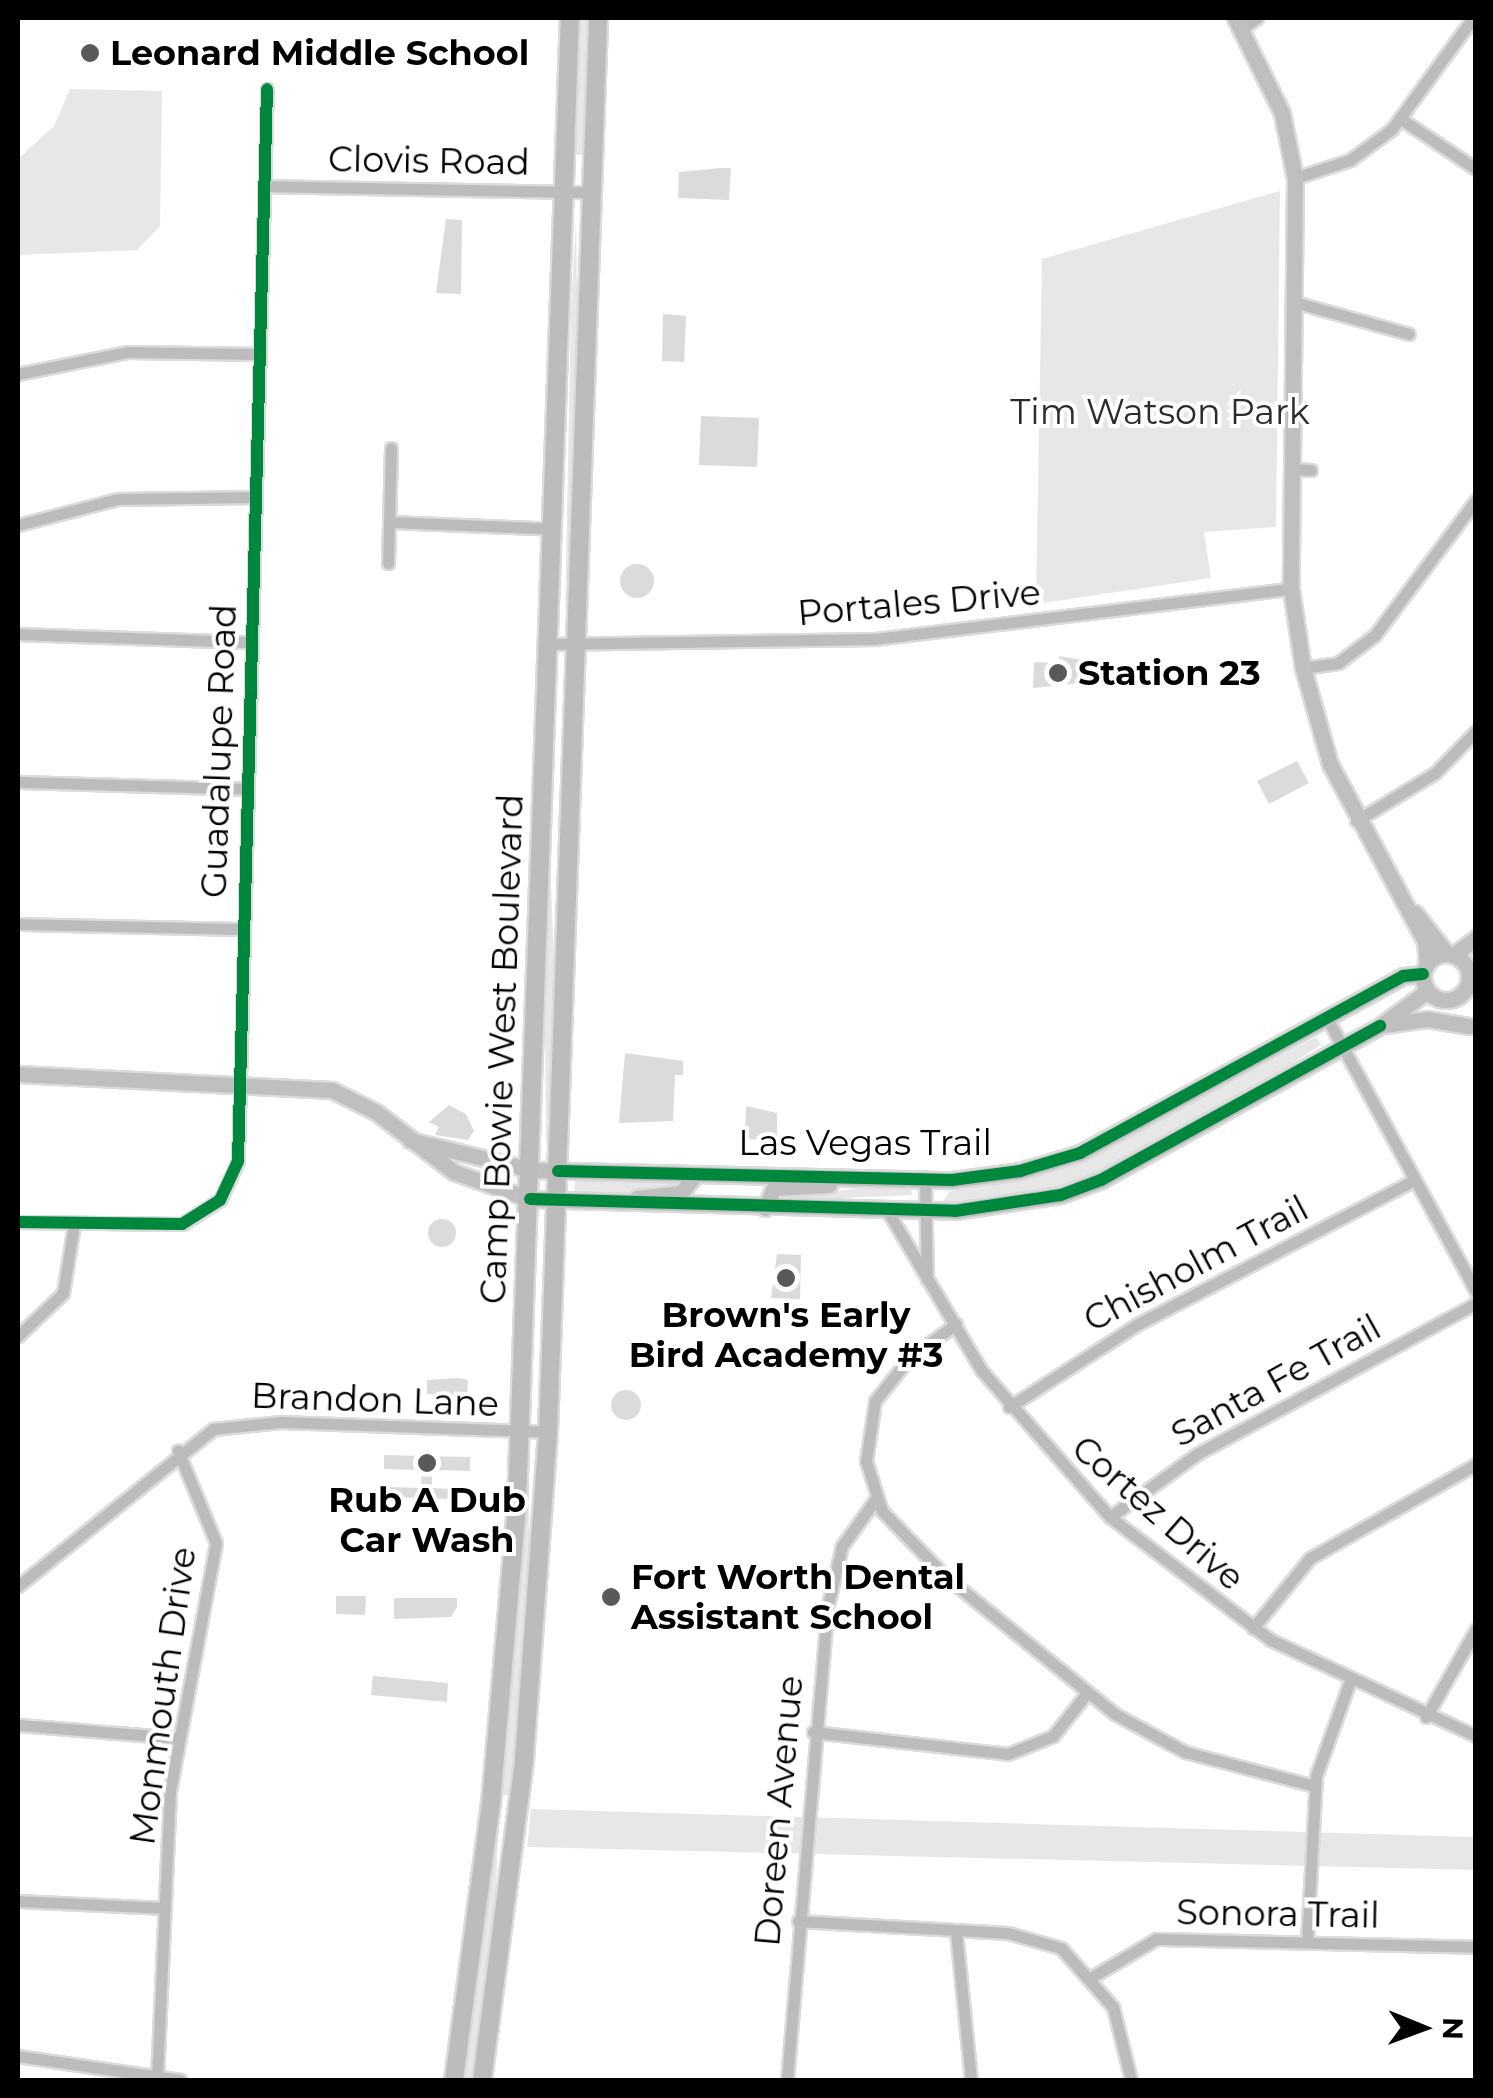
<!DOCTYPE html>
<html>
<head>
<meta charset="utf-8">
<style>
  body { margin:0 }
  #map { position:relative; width:1493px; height:2098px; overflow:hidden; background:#fff; font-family:Montserrat,sans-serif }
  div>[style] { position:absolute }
  .green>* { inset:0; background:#e7e7e7 }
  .building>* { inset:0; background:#dbdbdb }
  .round { border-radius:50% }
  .roads { filter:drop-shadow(2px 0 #dbdbdb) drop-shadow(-2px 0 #dbdbdb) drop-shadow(0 2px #dbdbdb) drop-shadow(0 -2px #dbdbdb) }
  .street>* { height:11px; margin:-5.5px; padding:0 5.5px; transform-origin:5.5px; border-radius:5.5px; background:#bcbcbc }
  .secondary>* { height:15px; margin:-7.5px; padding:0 7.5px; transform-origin:7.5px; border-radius:7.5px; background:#bfbfbf }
  .secondary>.ring { margin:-7.5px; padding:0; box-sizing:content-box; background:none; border:15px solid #bfbfbf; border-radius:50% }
  .primary>* { height:18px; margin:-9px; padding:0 9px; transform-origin:9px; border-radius:9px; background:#bcbcbc }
  .cycleway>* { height:12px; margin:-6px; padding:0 6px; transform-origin:6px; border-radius:6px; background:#00873e }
  .dots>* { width:28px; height:28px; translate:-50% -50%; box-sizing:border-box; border:5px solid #fff; border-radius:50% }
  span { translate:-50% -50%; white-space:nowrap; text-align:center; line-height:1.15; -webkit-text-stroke:8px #fff; paint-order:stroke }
  .poi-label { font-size:35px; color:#000; font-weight:700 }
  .left { translate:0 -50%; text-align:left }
  .street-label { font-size:35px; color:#000 }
  .park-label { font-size:35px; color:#2b2b2b }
  .frame { position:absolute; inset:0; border:20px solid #000; pointer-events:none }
  .north { position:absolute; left:1373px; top:1978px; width:100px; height:100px; -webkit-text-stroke:8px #fff; paint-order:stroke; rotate:91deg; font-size:28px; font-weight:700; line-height:40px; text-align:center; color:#000 }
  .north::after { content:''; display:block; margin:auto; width:35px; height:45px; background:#000; clip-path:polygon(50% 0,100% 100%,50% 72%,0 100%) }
</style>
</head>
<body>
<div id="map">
  <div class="green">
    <div style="clip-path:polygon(581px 18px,588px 18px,584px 155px,575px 155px)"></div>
    <div style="clip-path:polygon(70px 89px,162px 91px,160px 226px,137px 250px,18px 255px,18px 159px,54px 126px)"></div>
    <div style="clip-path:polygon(1280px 191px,1276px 527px,1204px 532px,1211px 578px,1036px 604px,1042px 259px)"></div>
    <div style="clip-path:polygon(576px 220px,578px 342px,565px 616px,571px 310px)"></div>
    <div style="clip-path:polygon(550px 862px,555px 982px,546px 1152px,545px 1034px)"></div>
    <div style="clip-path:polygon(1316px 1037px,1321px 1045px,1251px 1090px,1093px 1174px,1057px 1188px,942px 1203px,949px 1192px,1083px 1161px)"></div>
    <div style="clip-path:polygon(575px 1180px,675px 1181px,680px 1186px,616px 1197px,574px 1194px)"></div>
    <div style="clip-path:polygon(875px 1185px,911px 1186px,912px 1195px,777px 1201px)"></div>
    <div style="clip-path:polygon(529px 1456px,529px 1614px,511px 1796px,502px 1795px)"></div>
    <div style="clip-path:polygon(531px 1809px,1475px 1837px,1476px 1870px,527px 1847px)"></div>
    <div style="clip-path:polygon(498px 1826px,495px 1932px,473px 2080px,464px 2080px)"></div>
  </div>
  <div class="building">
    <div style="clip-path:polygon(721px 168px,731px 168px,729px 200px,678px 198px,679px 172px)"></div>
    <div style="clip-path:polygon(446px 219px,462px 220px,461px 294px,436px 293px)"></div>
    <div style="clip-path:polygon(663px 314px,686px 316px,684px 362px,662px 361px)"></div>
    <div style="clip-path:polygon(701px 416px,759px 418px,757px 467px,699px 465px)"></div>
    <div class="round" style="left:620px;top:564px;width:34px;height:34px"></div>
    <div style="clip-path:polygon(1059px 656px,1083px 660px,1082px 683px,1033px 688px,1034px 662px,1059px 663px)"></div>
    <div style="clip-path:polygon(1297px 761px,1309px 783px,1269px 804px,1257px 781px)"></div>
    <div style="clip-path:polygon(625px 1053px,683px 1061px,683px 1075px,675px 1075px,673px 1121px,619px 1123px)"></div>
    <div style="clip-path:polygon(449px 1105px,466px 1114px,474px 1131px,468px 1140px,435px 1135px,439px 1127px,429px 1122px)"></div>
    <div style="clip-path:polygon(746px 1106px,777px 1113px,777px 1140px,745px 1139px)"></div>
    <div class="round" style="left:428px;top:1219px;width:28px;height:28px"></div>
    <div style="clip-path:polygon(777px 1254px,801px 1255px,800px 1299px,771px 1298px)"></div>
    <div style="clip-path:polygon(458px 1378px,468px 1380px,467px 1396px,427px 1394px,427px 1380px)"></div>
    <div class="round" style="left:611px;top:1390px;width:30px;height:30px"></div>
    <div style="clip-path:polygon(384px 1455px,470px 1457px,470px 1471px,432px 1470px,432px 1488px,450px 1489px,450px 1499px,390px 1497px,390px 1487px,421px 1488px,422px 1470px,384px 1469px)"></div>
    <div style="clip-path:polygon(336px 1596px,366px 1596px,365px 1615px,336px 1614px)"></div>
    <div style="clip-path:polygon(394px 1598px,457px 1598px,457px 1607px,451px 1617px,394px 1619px)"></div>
    <div style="clip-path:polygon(373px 1676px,448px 1683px,447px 1702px,371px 1695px)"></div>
  </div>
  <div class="roads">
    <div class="street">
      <div style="left:1242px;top:28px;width:18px;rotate:-34deg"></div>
      <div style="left:1401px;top:119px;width:90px;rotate:33.7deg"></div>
      <div style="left:1295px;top:178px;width:58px;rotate:-18.1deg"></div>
      <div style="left:1350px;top:160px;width:52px;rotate:-36.4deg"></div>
      <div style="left:1392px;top:129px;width:137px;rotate:-53.9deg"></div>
      <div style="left:265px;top:186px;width:327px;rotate:1.1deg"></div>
      <div style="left:1294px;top:302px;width:119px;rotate:15.5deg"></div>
      <div style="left:18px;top:374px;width:111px;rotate:-11.4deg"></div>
      <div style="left:127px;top:352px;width:133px;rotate:0.9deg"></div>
      <div style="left:1291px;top:469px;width:20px;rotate:3deg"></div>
      <div style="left:390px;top:522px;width:164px;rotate:2.4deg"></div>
      <div style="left:18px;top:525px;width:103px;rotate:-14.6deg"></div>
      <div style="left:118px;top:499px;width:138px;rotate:-0.8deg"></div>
      <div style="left:388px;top:563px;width:115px;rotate:-88.5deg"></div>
      <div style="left:18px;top:634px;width:234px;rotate:2deg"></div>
      <div style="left:550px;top:644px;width:325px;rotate:-0.9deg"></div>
      <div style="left:875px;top:639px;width:419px;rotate:-6.9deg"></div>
      <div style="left:1303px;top:668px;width:35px;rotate:-8deg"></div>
      <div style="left:1338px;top:663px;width:46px;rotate:-37.1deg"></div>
      <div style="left:1375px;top:635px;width:169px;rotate:-53.2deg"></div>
      <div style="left:18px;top:782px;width:230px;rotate:1.7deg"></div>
      <div style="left:1356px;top:821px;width:92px;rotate:-31.3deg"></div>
      <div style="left:1435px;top:773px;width:59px;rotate:-45.7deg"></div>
      <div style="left:18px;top:924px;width:226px;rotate:1.3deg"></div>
      <div style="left:1328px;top:1020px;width:309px;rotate:61.4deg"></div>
      <div style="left:925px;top:1179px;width:100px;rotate:88.9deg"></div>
      <div style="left:887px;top:1210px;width:187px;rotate:59.5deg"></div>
      <div style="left:982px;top:1371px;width:194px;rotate:48.8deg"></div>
      <div style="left:1110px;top:1517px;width:203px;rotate:37.4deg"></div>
      <div style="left:1271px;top:1640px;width:226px;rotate:25.1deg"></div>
      <div style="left:18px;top:1222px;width:164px;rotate:0.7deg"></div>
      <div style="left:182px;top:1224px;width:45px;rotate:-32.3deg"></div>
      <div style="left:220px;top:1200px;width:43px;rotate:-65.2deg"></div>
      <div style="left:238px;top:1161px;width:1072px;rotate:-88.45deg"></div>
      <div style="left:956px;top:1324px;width:58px;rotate:144.1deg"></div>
      <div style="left:909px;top:1358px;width:55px;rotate:128.3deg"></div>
      <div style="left:875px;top:1401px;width:61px;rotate:98.5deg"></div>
      <div style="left:866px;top:1461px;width:52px;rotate:72.3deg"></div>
      <div style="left:882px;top:1511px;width:91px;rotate:45.9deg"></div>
      <div style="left:945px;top:1576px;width:219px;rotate:39.1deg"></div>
      <div style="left:1115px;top:1714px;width:80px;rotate:28.5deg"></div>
      <div style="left:1185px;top:1752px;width:134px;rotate:14.7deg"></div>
      <div style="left:18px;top:1336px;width:62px;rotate:-43.7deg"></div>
      <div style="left:63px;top:1293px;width:70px;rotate:-80.9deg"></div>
      <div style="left:1009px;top:1407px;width:153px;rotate:-32.8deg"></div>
      <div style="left:1138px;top:1324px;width:312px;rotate:-27.5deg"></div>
      <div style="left:1110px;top:1517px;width:107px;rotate:-35.9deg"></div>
      <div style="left:1197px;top:1454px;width:317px;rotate:-28.4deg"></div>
      <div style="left:18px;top:1586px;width:250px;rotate:-38.8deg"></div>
      <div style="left:213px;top:1429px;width:68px;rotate:-5.9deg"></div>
      <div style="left:281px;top:1422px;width:267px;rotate:2.1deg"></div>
      <div style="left:1253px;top:1628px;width:90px;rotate:-50.8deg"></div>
      <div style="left:1310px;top:1558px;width:191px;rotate:-29.5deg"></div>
      <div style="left:1426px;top:1717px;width:101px;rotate:-60.4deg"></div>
      <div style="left:18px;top:1725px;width:162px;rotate:4.6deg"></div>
      <div style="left:813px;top:1732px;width:196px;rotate:6.4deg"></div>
      <div style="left:1008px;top:1754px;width:48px;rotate:-21.8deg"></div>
      <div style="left:1053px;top:1736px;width:55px;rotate:-51.7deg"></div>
      <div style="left:18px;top:1901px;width:147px;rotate:2.7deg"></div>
      <div style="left:798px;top:1921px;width:210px;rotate:3.3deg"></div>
      <div style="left:1008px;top:1933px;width:55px;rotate:15.8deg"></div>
      <div style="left:1061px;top:1948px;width:79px;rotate:48.6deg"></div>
      <div style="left:1113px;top:2007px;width:75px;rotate:76.1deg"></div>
      <div style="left:956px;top:1932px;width:149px;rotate:84.2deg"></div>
      <div style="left:1307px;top:1942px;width:166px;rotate:-86.9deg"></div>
      <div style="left:1316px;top:1776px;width:101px;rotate:-70.3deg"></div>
      <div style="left:1092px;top:1977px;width:74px;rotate:-30.7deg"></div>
      <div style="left:1156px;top:1939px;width:320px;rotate:1.4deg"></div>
      <div style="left:18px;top:2056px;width:164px;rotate:8.4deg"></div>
      <div style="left:157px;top:2078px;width:287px;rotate:-87.4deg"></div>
      <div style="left:170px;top:1791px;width:252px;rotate:-79.5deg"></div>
      <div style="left:216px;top:1543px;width:100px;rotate:-112.4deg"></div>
      <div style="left:787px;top:2080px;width:477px;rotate:-85.1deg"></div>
      <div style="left:828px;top:1605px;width:61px;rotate:-76.7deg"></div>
      <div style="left:842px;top:1546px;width:57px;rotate:-54.3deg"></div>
    </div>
    <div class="secondary">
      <div style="left:1235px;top:18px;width:106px;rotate:63.7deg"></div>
      <div style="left:1282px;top:113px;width:66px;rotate:78.7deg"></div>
      <div style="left:1295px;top:178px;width:411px;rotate:90.6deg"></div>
      <div style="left:1291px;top:589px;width:80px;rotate:81.4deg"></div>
      <div style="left:1303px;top:668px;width:100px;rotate:74.3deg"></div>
      <div style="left:1330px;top:764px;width:201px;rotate:61.8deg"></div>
      <div style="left:1425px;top:941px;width:23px;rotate:85deg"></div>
      <div style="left:1415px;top:913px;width:52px;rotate:52deg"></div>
      <div class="ring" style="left:1423px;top:954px;width:31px;height:31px"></div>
      <div style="left:1453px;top:955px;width:29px;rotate:-36deg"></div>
      <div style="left:1384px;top:1025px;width:43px;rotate:-7.9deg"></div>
      <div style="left:1427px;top:1019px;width:43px;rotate:9.5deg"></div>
      <div style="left:18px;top:1074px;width:314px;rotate:2.9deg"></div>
      <div style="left:332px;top:1090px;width:49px;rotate:26.6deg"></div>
      <div style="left:376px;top:1112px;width:98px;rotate:37.6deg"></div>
      <div style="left:454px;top:1172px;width:81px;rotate:19.6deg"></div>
      <div style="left:530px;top:1199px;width:425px;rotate:1.6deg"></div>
      <div style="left:955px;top:1211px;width:107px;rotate:-8.6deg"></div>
      <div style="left:1061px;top:1195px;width:43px;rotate:-20.6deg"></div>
      <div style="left:1101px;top:1180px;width:319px;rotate:-28.9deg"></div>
      <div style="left:1380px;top:1026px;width:57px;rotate:-36.5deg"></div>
      <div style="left:1426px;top:992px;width:8px;rotate:30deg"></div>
      <div style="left:410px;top:1140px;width:125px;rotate:13.9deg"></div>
      <div style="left:531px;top:1170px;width:421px;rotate:1.4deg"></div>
      <div style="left:952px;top:1180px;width:69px;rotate:-7.5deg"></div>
      <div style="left:1020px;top:1171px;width:63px;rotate:-16.7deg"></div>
      <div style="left:1080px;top:1153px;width:368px;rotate:-28.7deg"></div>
      <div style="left:1403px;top:976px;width:20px;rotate:-6deg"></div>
      <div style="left:637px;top:1198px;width:44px;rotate:-6.5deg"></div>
      <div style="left:681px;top:1193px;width:24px;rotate:-52deg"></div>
      <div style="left:765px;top:1208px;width:22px;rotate:-66deg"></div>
      <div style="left:774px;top:1188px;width:55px;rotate:-3.1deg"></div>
    </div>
    <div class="primary">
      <div style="left:454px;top:2080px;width:279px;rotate:-82.4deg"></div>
      <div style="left:491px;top:1803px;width:301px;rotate:-85deg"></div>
      <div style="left:517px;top:1503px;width:1486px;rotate:-87.96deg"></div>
      <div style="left:482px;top:2080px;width:324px;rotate:-82.5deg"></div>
      <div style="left:524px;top:1759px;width:328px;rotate:-85.8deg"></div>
      <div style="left:548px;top:1432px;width:1415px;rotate:-87.97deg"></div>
    </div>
  </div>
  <div class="cycleway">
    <div style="left:558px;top:1171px;width:394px;rotate:1.3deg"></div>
    <div style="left:952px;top:1180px;width:69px;rotate:-7.5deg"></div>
    <div style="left:1020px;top:1171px;width:63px;rotate:-16.7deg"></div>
    <div style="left:1080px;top:1153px;width:368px;rotate:-28.7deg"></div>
    <div style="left:1403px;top:976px;width:20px;rotate:-6deg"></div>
    <div style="left:530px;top:1199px;width:425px;rotate:1.6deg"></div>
    <div style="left:955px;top:1211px;width:107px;rotate:-8.6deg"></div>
    <div style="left:1061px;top:1195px;width:43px;rotate:-20.6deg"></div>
    <div style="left:1101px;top:1180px;width:319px;rotate:-28.9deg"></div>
    <div style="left:18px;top:1222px;width:164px;rotate:0.7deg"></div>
    <div style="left:182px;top:1224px;width:45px;rotate:-32.3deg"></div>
    <div style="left:220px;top:1200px;width:43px;rotate:-65.2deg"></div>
    <div style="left:238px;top:1161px;width:1072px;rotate:-88.45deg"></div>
  </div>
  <div class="dots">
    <div style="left:90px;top:53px;background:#595959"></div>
    <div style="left:1058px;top:673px;background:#595959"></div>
    <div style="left:786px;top:1278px;background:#595959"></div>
    <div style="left:427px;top:1463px;background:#595959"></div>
    <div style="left:611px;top:1597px;background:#595959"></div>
  </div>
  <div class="poi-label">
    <span class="left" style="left:110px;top:53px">Leonard Middle School</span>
    <span class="left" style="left:1078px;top:673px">Station 23</span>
    <span style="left:786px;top:1335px">Brown's Early<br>Bird Academy #3</span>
    <span style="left:427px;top:1520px">Rub A Dub<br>Car Wash</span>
    <span class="left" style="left:631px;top:1597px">Fort Worth Dental<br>Assistant School</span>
  </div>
  <div class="street-label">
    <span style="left:429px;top:161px;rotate:1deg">Clovis Road</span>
    <span style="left:919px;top:603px;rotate:-5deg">Portales Drive</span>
    <span style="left:219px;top:751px;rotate:-88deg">Guadalupe Road</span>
    <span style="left:502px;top:1049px;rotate:-88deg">Camp Bowie West Boulevard</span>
    <span style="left:865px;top:1143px">Las Vegas Trail</span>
    <span style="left:1196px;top:1264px;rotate:-28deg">Chisholm Trail</span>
    <span style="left:1276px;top:1381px;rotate:-29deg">Santa Fe Trail</span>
    <span style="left:375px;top:1400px;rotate:2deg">Brandon Lane</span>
    <span style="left:1158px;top:1513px;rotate:41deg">Cortez Drive</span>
    <span style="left:163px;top:1696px;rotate:-82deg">Monmouth Drive</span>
    <span style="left:779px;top:1811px;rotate:-85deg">Doreen Avenue</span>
    <span style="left:1278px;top:1914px;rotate:1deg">Sonora Trail</span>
  </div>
  <div class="park-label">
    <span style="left:1160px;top:412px">Tim Watson Park</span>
  </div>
  <div class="frame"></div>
  <div class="north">N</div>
</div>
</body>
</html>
